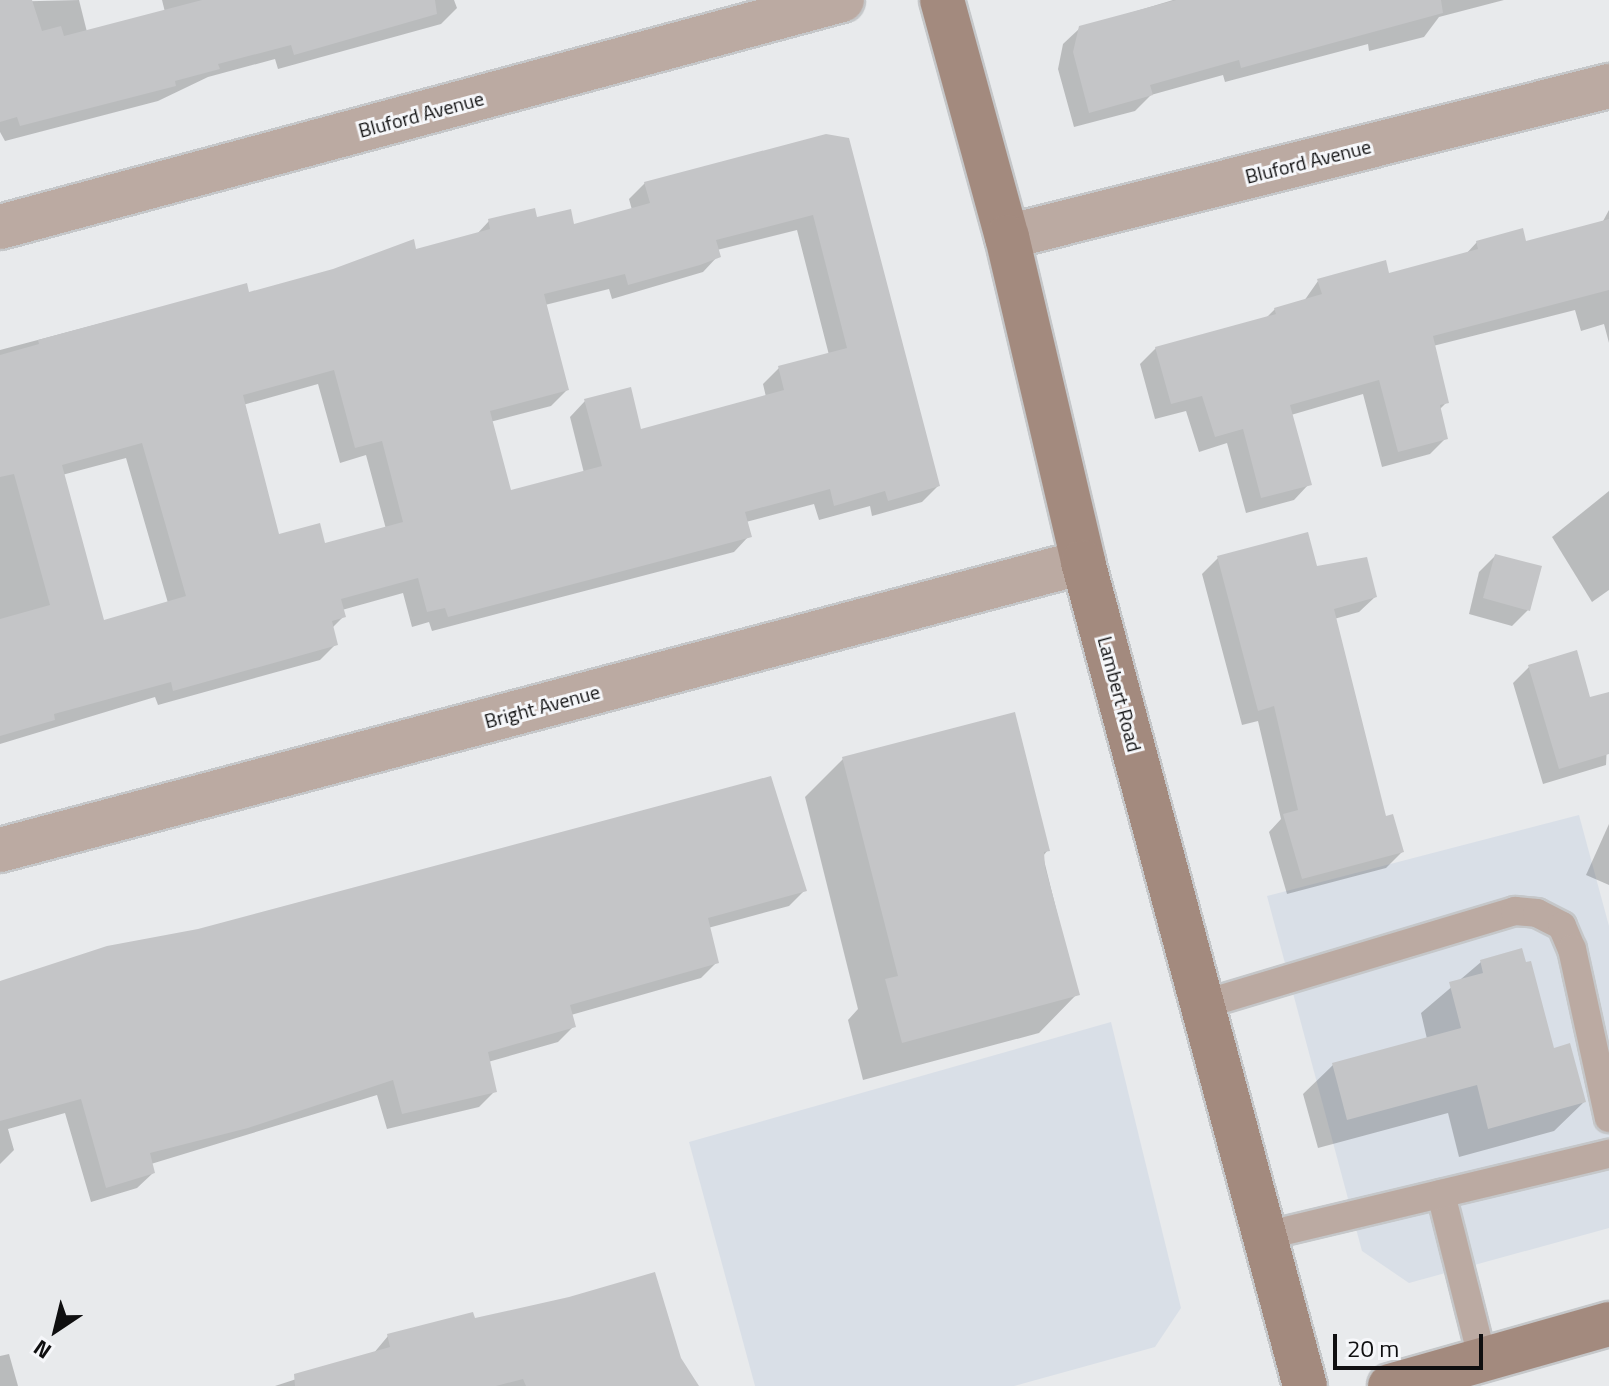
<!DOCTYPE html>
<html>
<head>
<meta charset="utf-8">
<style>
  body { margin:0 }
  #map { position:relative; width:1609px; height:1386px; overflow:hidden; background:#e8eaec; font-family:"Titillium Web",sans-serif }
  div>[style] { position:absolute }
  .built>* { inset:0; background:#d9dfe7 }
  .shadow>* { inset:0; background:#0003 }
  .building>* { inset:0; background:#c4c5c7 }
  .roads { filter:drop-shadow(2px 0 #c5c7c9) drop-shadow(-2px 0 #c5c7c9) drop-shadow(0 2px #c5c7c9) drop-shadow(0 -2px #c5c7c9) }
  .lane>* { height:28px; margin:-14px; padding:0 14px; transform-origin:14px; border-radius:14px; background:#bbaaa2 }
  .street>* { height:44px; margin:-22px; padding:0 22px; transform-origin:22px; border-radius:22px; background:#bbaaa2 }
  .secondary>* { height:44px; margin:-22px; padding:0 22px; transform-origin:22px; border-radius:22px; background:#a38a7e }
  span { translate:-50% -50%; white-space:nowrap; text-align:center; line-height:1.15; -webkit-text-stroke:6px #f6f7fa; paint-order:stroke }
  .street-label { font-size:20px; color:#0f0f10 }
  .north { position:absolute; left:16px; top:1290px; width:80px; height:80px; -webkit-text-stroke:6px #f6f7fa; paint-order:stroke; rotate:215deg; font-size:22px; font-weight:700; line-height:32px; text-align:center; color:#0f0f10 }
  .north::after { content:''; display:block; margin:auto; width:28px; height:36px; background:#0f0f10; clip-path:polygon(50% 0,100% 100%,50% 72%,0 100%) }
  .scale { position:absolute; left:1333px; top:1334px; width:150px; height:36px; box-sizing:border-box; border:4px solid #0f0f10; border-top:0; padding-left:10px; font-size:24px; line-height:28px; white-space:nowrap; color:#0f0f10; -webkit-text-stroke:6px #f6f7fa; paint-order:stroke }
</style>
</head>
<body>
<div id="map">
  <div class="built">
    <div style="clip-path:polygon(1579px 815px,1609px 926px,1609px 1228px,1409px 1283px,1362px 1251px,1267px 896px)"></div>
    <div style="clip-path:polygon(1111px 1022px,1181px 1308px,1155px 1347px,1014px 1386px,755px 1386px,689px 1142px)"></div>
  </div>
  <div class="shadow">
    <div style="clip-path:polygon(79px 0,87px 32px,165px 12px,162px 0,454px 0,457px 8px,441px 24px,278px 69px,275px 59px,208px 77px,158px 101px,5px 141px,0 132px,0 2px)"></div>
    <div style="clip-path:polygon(1173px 0,1504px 0,1439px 17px,1424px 37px,1369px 51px,1368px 44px,1225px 82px,1223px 75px,1151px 95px,1135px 111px,1074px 127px,1058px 69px,1063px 44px,1080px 28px)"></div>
    <div style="clip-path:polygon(evenodd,826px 136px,938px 486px,922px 502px,872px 516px,870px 506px,819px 520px,814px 504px,746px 522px,749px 536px,734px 552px,432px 631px,429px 622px,412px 627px,403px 593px,342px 610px,343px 617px,332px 628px,336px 644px,320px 660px,158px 705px,155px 697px,0 744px,0 350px,245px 285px,248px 294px,415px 251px,476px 235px,489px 221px,535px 219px,573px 226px,632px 210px,629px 199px,645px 183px,826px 136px,797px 230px,829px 355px,779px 368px,763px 384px,766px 397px,640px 431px,585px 401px,570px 417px,584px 473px,510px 492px,490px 422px,551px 406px,567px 390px,545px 305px,609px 289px,612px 299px,703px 272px,718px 256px,717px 250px,797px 230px,826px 136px,318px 384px,340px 463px,366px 455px,386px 529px,324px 546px,278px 536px,243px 405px,318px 384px,826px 136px,126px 458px,168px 603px,103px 623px,62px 475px,126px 458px)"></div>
    <div style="clip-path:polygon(1609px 210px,1609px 343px,1604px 324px,1581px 331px,1575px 310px,1433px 346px,1447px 402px,1439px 410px,1446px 438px,1430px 454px,1382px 467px,1363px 394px,1291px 415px,1309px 484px,1294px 500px,1246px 513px,1227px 443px,1199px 452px,1186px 411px,1155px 419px,1140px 364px,1156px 348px,1266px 318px,1275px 309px,1304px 301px,1318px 281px,1388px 275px,1465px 255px,1477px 242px,1525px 244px,1602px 223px)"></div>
    <div style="clip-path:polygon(1609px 491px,1609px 590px,1592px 602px,1552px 537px)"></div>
    <div style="clip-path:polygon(1495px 556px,1528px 610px,1512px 626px,1469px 614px,1479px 572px)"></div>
    <div style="clip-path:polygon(1218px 558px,1315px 568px,1375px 597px,1359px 612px,1334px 619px,1385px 819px,1402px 852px,1386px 868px,1287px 894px,1269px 832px,1281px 819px,1258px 721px,1242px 725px,1202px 574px)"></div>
    <div style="clip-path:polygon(1529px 667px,1589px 700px,1609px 704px,1606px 765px,1543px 784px,1513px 683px)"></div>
    <div style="clip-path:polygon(843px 759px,1048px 850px,1043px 856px,1077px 994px,1039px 1033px,863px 1080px,848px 1020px,858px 1009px,805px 797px)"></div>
    <div style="clip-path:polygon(1609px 824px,1609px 885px,1586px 875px)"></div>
    <div style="clip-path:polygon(805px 890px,789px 906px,708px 928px,717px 962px,701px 978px,571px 1015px,574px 1026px,558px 1042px,488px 1062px,495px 1091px,479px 1107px,387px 1129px,377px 1095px,151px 1164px,153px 1173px,137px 1188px,91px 1202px,65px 1113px,8px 1129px,14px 1150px,0 1164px,0 983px)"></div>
    <div style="clip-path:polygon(1481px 962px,1524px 965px,1553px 1050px,1584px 1102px,1554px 1131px,1459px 1157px,1448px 1113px,1318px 1148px,1303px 1094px,1333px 1065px,1427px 1039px,1421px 1013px)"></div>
    <div style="clip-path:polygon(473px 1320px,679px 1359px,696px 1386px,275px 1386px,373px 1354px,388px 1336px)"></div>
    <div style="clip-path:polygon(9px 1354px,18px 1386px,0 1386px,0 1356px)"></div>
  </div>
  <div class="building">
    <div style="clip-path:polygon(0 0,32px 0,42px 31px,61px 26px,64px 36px,202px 0,435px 0,437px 14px,294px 55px,291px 45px,218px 64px,220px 69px,175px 81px,176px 86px,20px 126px,17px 117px,0 122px)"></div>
    <div style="clip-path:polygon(1176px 0,1441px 0,1443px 13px,1241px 68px,1239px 60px,1150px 85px,1153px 95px,1089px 113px,1073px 52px,1079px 26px)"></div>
    <div style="clip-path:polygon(evenodd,826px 134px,849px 138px,940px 486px,888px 501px,885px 491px,834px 506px,830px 489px,745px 512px,752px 537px,448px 617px,445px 608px,427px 612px,418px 578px,341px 599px,346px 617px,332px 621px,338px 645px,173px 691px,171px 682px,54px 714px,55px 720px,0 736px,0 619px,50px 605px,14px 474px,0 477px,0 355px,39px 344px,38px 340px,247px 283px,249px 292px,333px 269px,414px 239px,416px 249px,490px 229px,488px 219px,535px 208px,537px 217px,571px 209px,574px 224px,650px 203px,644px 182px,826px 134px,813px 215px,847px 348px,778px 366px,784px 390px,641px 429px,631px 387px,584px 399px,602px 466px,511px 490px,490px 411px,569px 390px,544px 294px,625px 274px,628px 285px,700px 265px,721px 257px,716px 240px,813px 215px,826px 134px,334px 370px,355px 448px,382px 441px,403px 522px,325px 543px,320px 523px,279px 534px,243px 395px,334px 370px,826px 134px,142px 443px,186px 596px,104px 620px,62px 465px,142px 443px)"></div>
    <div style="clip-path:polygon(1609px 219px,1609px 290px,1433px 336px,1449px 403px,1440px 405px,1448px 439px,1398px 452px,1379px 380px,1290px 405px,1312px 485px,1261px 498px,1243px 429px,1215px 437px,1202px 396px,1171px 404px,1155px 347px,1276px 314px,1274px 308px,1322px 294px,1317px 279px,1386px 260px,1389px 273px,1478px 249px,1476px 241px,1523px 228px,1526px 241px)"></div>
    <div style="clip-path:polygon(1308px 532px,1317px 566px,1367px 557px,1377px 597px,1334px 609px,1386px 816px,1393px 814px,1404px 852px,1302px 879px,1283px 814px,1298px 810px,1274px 706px,1258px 711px,1217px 556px)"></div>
    <div style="clip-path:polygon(1495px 554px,1542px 566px,1530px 611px,1483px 598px)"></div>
    <div style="clip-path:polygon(1577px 650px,1590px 697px,1609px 692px,1609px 754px,1559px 769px,1528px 665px)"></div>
    <div style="clip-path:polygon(1015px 712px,1050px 851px,1044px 852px,1045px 867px,1080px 995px,902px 1043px,885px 979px,898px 976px,842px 757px)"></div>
    <div style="clip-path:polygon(771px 776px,807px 891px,708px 918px,719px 963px,570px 1005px,576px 1027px,488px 1052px,497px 1092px,402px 1114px,393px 1080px,248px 1128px,150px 1153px,155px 1173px,106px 1188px,81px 1099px,0 1121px,0 981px,107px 946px,198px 929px)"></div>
    <div style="clip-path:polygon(1522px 948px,1526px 962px,1531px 961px,1554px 1048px,1570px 1043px,1586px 1102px,1488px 1129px,1477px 1085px,1347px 1120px,1332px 1063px,1461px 1028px,1449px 982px,1483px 973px,1480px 960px)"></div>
    <div style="clip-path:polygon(655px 1272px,681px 1358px,699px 1386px,526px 1386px,523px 1379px,496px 1386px,295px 1386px,294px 1374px,390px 1347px,387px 1334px,473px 1312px,475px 1318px,569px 1297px)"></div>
  </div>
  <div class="roads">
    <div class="lane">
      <div style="left:1205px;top:1004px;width:324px;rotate:-16.7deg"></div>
      <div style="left:1515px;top:911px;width:22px;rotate:5deg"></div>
      <div style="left:1537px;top:913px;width:28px;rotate:27deg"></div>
      <div style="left:1562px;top:926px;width:25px;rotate:67deg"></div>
      <div style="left:1572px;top:949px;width:173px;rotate:77.7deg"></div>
      <div style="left:1441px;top:1194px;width:172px;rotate:75.9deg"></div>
      <div style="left:1264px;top:1236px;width:355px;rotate:-13.4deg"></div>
    </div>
    <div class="street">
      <div style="left:0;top:227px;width:872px;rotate:-15.09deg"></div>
      <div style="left:1007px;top:237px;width:621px;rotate:-14.08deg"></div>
      <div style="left:0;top:850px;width:1121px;rotate:-14.89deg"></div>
    </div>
    <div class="secondary">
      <div style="left:942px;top:0;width:246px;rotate:74.7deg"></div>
      <div style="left:1007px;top:237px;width:334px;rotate:76.8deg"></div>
      <div style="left:1083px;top:562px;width:853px;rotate:74.92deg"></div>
      <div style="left:1390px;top:1386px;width:228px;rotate:-15.8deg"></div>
    </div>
  </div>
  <div class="street-label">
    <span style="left:421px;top:114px;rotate:-15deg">Bluford Avenue</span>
    <span style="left:1308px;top:161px;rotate:-14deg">Bluford Avenue</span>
    <span style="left:1120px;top:694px;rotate:75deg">Lambert Road</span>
    <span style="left:542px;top:706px;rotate:-15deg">Bright Avenue</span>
  </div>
  <div class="north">N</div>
  <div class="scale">20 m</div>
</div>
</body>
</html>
